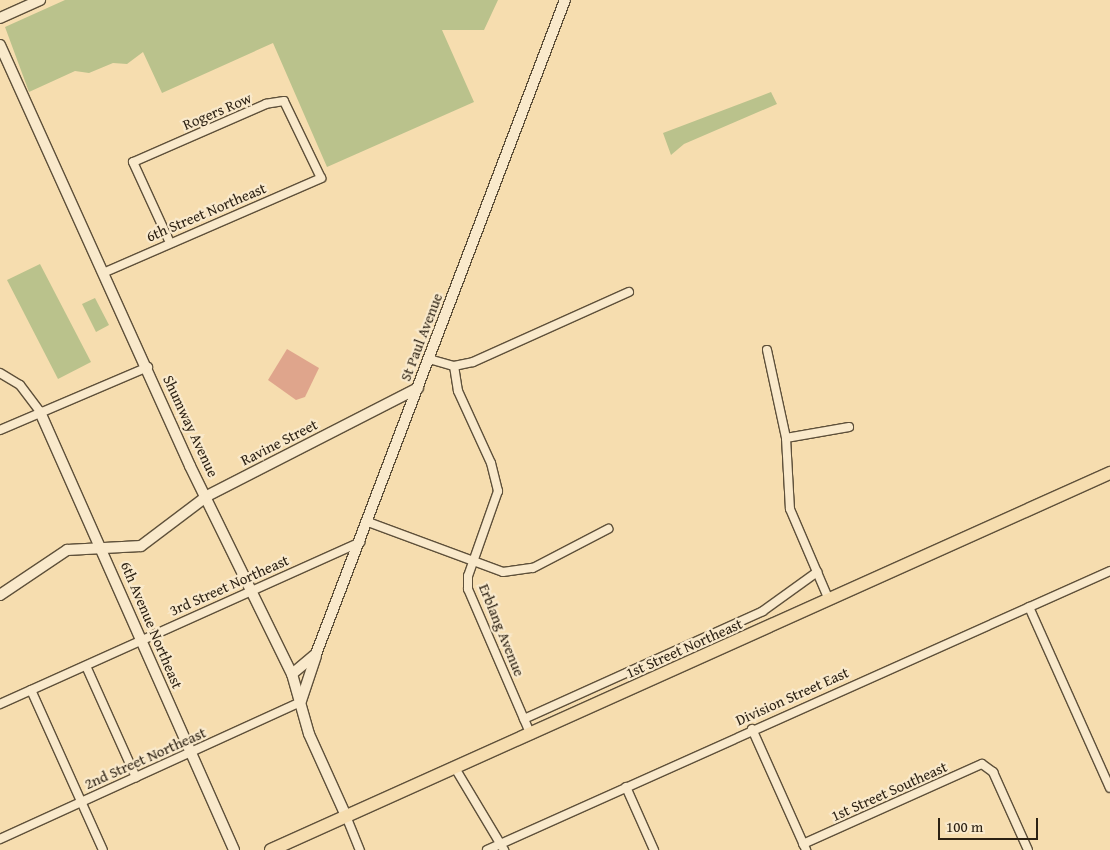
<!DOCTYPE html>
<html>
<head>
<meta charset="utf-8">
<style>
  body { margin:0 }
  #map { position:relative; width:1110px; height:850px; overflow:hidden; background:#f6ddaf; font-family:"Gentium Book Plus",serif }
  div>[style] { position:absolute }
  .green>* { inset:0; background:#bac28c }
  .building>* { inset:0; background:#dfa58c }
  .roads { filter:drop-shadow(1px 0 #5e503a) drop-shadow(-1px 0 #5e503a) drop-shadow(0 1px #5e503a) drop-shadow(0 -1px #5e503a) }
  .minor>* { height:8px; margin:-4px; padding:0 4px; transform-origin:4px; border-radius:4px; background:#f9e9cb }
  .tertiary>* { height:10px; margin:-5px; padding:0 5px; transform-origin:5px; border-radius:5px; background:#f9e9cb }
  .primary>* { height:12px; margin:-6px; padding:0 6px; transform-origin:6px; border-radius:6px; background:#f6ddaf }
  span { translate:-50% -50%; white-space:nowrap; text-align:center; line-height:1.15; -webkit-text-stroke:4.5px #f9e9cb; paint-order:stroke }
  .street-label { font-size:15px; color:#2c2113 }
  .scale { position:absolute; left:938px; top:818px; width:100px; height:22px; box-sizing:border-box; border:2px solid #2c2113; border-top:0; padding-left:6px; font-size:15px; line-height:18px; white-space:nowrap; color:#2c2113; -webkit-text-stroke:4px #f9e9cb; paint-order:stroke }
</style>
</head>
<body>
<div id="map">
  <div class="green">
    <div style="clip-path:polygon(65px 0,498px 0,484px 30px,442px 30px,474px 102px,327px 167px,273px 43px,162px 93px,143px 52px,127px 64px,113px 63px,89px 73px,75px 71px,29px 92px,5px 27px)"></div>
    <div style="clip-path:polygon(771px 92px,777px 104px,684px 144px,671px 155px,663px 133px)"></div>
    <div style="clip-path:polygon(40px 264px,91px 362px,58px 379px,7px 280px)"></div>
    <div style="clip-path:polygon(95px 298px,109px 325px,96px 332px,82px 304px)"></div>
  </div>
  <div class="building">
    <div style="clip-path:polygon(287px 349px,319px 368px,305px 397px,296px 400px,268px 380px)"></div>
  </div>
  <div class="roads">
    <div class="minor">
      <div style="left:103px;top:273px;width:238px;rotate:-23.5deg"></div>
      <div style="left:321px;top:178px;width:85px;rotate:-115.7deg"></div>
      <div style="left:284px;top:101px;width:18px;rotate:171deg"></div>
      <div style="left:266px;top:104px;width:145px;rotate:156.4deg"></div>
      <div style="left:133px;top:162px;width:89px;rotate:65.4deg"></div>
      <div style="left:767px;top:350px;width:90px;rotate:77.8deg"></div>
      <div style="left:786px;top:438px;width:71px;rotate:86.8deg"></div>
      <div style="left:790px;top:509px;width:99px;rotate:66.8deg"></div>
      <div style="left:429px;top:359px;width:26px;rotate:16deg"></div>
      <div style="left:454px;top:366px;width:19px;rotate:-12deg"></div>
      <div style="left:473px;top:362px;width:171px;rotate:-24.2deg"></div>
      <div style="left:454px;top:366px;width:25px;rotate:81deg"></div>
      <div style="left:458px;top:391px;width:79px;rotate:65.4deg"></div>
      <div style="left:491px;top:463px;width:29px;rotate:76deg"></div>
      <div style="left:498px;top:491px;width:90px;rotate:109.4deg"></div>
      <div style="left:468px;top:576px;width:13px;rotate:90deg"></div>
      <div style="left:468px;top:589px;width:159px;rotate:66.7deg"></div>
      <div style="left:0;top:373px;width:23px;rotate:31deg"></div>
      <div style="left:20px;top:385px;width:34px;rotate:53deg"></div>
      <div style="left:0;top:430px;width:161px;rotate:-23.1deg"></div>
      <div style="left:786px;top:438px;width:64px;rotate:-9.9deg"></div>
      <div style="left:368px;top:522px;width:144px;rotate:20.3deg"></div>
      <div style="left:503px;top:572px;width:30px;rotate:-8deg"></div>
      <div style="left:533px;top:568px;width:85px;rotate:-27.5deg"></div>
      <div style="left:1029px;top:607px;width:198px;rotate:65.9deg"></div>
      <div style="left:86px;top:666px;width:122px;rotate:65.8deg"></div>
      <div style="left:31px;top:690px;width:175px;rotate:65.8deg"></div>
      <div style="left:0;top:704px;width:395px;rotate:-24.2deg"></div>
      <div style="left:524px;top:719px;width:262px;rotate:-24.3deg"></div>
      <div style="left:763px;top:611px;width:67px;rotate:-35.8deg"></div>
      <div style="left:752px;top:729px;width:133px;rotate:65.9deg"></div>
      <div style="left:455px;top:768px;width:96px;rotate:59.1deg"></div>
      <div style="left:626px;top:787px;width:69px;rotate:66deg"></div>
      <div style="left:346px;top:816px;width:37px;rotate:68deg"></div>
      <div style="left:0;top:839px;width:330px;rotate:-24.5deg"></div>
      <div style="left:803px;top:844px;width:196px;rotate:-24.1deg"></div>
      <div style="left:982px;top:764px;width:14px;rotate:36deg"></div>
      <div style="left:993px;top:772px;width:85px;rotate:65.8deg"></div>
      <div style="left:487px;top:850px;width:683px;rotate:-24.12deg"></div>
    </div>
    <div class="tertiary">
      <div style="left:0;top:18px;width:44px;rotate:-24.2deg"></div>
      <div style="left:0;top:45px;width:462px;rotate:65.7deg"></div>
      <div style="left:190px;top:466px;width:232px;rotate:63.9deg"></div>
      <div style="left:292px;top:674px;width:62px;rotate:74.2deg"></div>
      <div style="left:309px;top:734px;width:90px;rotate:65.7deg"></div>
      <div style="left:40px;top:412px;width:479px;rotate:66.1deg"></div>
      <div style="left:0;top:595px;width:81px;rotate:-33.9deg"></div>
      <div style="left:67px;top:550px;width:74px;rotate:-3.1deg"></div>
      <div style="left:141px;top:546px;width:83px;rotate:-37.1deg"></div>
      <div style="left:207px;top:496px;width:237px;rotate:-27.1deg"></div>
      <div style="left:292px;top:674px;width:31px;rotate:-40deg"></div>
      <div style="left:316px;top:654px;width:700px;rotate:-69.16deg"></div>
      <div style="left:301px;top:701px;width:47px;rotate:-71.6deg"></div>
    </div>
    <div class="primary">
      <div style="left:271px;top:850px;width:920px;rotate:-24.2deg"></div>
    </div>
  </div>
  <div class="street-label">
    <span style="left:217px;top:111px;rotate:-23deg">Rogers Row</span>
    <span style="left:206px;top:212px;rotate:-23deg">6th Street Northeast</span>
    <span style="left:421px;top:337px;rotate:-69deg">St Paul Avenue</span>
    <span style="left:191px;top:426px;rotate:65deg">Shumway Avenue</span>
    <span style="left:279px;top:442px;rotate:-27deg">Ravine Street</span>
    <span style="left:229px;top:585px;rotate:-24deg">3rd Street Northeast</span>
    <span style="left:152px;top:625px;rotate:67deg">6th Avenue Northeast</span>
    <span style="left:502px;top:630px;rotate:68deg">Erblang Avenue</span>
    <span style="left:684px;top:648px;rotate:-24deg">1st Street Northeast</span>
    <span style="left:792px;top:696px;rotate:-24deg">Division Street East</span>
    <span style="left:145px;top:758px;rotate:-24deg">2nd Street Northeast</span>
    <span style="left:889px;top:791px;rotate:-24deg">1st Street Southeast</span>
  </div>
  <div class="scale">100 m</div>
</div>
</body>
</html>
